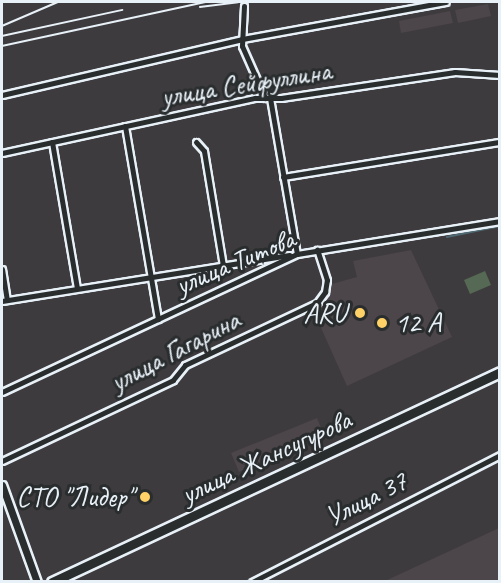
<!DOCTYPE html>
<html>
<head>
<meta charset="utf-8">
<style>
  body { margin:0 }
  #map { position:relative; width:501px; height:583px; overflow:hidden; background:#3e3b3e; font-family:Caveat,sans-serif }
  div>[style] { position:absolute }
  .built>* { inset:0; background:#4c4549 }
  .green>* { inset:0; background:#556954 }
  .stream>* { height:1.5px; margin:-0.75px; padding:0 0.75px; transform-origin:0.75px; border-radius:0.75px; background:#4e6972 }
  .roads { filter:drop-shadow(2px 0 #e8f1f8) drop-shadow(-2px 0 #e8f1f8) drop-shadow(0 2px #e8f1f8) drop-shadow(0 -2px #e8f1f8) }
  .minor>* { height:5px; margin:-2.5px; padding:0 2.5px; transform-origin:2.5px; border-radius:2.5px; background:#2a2d2e }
  .tertiary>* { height:7px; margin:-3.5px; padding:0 3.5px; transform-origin:3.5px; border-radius:3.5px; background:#2a2d2e }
  .primary>* { height:9px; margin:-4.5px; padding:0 4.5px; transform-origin:4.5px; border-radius:4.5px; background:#2a2d2e }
  .rail>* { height:1.5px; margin:-0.75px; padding:0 0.75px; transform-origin:0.75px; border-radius:0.75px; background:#e8f1f8 }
  .dots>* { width:16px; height:16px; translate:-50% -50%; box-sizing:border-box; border:3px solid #2a2d2e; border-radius:50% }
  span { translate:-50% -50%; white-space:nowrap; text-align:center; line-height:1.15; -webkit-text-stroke:6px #2a2d2e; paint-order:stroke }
  .street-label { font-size:28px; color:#e8f1f8 }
  .poi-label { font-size:28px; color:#e8f1f8 }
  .right { translate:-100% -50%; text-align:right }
  .left { translate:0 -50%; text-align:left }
  .frame { position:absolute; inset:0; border:3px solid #e8f1f8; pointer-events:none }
</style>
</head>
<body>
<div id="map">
  <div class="built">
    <div style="clip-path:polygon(488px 4px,491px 16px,458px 23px,455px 10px)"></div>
    <div style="clip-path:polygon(450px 11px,453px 23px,401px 33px,399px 21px)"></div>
    <div style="clip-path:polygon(411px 250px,452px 337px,347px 386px,313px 310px,328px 293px,328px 285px,357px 277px,353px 261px)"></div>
    <div style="clip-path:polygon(317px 418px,323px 433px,239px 472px,231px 453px)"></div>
    <div style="clip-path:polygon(499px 528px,499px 581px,385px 581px)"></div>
  </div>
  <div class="green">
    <div style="clip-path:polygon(485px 271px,491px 285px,470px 294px,464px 280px)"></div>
  </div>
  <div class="stream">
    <div style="left:447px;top:237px;width:54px;rotate:-11.7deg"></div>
  </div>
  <div class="roads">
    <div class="minor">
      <div style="left:244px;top:6px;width:40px;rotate:92.9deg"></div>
      <div style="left:242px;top:46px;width:57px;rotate:66.1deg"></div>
      <div style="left:2px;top:95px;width:246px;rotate:-13.1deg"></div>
      <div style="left:242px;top:39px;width:207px;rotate:-10.3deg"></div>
      <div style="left:270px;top:98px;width:158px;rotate:80.2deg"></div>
      <div style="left:125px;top:126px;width:196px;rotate:80.3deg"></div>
      <div style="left:52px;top:142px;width:148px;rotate:80.3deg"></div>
      <div style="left:196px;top:142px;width:12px;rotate:48deg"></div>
      <div style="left:204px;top:151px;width:117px;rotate:80.6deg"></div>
      <div style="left:2px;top:153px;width:259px;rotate:-12.3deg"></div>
      <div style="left:255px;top:98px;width:26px"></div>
      <div style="left:281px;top:98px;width:176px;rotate:-8.5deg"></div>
      <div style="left:455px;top:72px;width:45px;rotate:3.8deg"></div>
      <div style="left:283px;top:177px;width:220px;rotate:-9.2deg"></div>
      <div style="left:2px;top:269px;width:31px;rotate:81deg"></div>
      <div style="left:2px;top:301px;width:291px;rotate:-9.1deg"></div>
      <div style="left:2px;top:392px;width:326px;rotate:-25.1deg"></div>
      <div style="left:297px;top:254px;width:206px;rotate:-9.2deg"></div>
      <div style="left:2px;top:461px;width:189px;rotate:-25.3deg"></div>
      <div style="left:173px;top:380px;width:19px;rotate:-51deg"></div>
      <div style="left:185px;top:365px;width:146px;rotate:-25.2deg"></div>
      <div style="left:317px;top:303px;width:14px;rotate:-54deg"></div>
      <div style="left:325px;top:292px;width:12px;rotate:-81deg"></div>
      <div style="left:327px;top:280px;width:32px;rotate:-108deg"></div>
      <div style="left:252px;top:582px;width:279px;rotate:-27.1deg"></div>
    </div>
    <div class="tertiary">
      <div style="left:2px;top:485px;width:103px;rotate:70.2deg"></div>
    </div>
    <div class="primary">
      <div style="left:52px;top:582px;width:495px;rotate:-25.1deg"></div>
    </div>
  </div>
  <div class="rail">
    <div style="left:200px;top:7px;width:38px;rotate:-7deg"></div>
    <div style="left:2px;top:26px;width:61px;rotate:-23.2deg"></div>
    <div style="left:2px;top:36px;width:123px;rotate:-12.2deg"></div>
    <div style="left:2px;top:46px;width:209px;rotate:-12.2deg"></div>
  </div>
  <div class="dots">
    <div style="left:360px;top:313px;background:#ffd166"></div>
    <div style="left:382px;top:323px;background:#ffd166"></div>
    <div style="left:145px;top:497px;background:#ffd166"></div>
  </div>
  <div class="street-label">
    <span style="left:246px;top:84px;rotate:-9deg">улица Сейфуллина</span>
    <span style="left:235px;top:262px;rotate:-23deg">улица Титова</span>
    <span style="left:175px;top:351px;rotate:-28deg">улица Гагарина</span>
    <span style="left:266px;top:457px;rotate:-25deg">улица Жансугурова</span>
    <span style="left:366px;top:499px;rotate:-27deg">Улица 37</span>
  </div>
  <div class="poi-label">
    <span class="right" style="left:346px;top:313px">ARU</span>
    <span class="left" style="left:395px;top:323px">12 А</span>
    <span class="right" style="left:133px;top:497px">СТО "Лидер"</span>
  </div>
  <div class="frame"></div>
</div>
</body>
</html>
